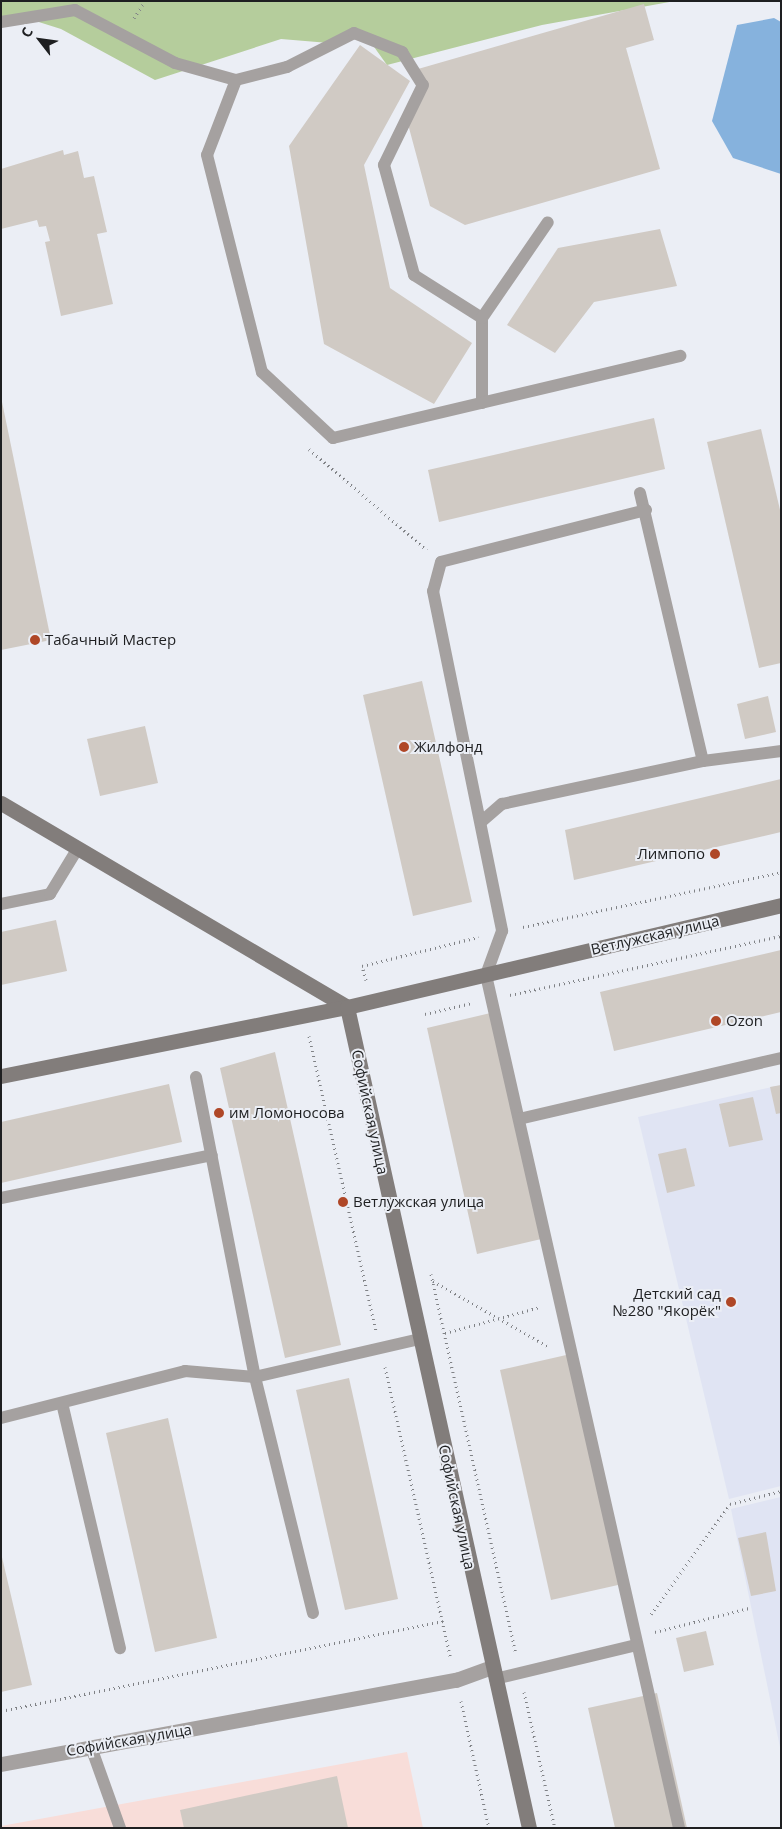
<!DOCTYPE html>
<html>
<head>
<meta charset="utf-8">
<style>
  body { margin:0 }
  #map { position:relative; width:782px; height:1829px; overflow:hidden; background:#ebeef5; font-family:"Open Sans",sans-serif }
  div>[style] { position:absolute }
  .industrial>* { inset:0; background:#f8ddd9 }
  .built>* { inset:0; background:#e0e4f3 }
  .green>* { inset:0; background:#b5cd9c }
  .water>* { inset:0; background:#86b2dd }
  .building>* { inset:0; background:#d0cac4 }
  .path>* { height:3px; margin-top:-1.5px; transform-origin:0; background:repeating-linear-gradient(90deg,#808286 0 1px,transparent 0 5px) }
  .lane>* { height:12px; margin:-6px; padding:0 6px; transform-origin:6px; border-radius:6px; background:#a5a1a0 }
  .street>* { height:15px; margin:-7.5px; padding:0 7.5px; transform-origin:7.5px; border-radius:7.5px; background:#a5a1a0 }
  .secondary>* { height:15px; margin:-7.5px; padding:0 7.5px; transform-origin:7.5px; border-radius:7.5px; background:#827d7b }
  .dots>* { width:14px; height:14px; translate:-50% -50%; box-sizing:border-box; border:2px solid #ebeef5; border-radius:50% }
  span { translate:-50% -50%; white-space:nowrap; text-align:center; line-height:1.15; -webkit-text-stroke:4px #ebeef5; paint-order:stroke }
  .poi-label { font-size:15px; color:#1e1f21 }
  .left { translate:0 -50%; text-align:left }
  .right { translate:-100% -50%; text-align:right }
  .street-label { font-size:15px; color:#1e1f21 }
  .frame { position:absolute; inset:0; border:2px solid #1e1f21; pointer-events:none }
  .north { position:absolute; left:15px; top:15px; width:50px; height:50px; -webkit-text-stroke:4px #ebeef5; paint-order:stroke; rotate:300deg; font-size:14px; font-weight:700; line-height:20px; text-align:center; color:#1e1f21 }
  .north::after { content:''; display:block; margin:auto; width:18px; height:22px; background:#1e1f21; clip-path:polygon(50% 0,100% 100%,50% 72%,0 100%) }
</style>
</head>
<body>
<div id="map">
  <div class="industrial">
    <div style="clip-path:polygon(407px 1752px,423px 1828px,1px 1828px,1px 1826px)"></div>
  </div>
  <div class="built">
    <div style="clip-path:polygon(781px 1085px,781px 1486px,729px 1499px,638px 1117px)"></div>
    <div style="clip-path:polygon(781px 1497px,781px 1752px,731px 1509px)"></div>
  </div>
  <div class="green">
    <div style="clip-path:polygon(1px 1px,675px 1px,542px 25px,387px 65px,362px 30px,329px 43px,281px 39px,155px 80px,61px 29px,26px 18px,1px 23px)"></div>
  </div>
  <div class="water">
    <div style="clip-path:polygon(774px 18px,781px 22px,781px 174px,733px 158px,712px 121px,737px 25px)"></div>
  </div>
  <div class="building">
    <div style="clip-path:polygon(644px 4px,654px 40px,626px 48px,660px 169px,465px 225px,430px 206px,405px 113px,423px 85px,418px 69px)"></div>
    <div style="clip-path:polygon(360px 45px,410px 81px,364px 165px,390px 288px,472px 343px,434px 404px,324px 344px,289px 146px)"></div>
    <div style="clip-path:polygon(63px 150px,64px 155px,78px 151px,84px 178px,94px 176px,107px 232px,97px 234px,113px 304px,61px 316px,45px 242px,50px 241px,46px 226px,39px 227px,37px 220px,1px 229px,1px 169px)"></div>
    <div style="clip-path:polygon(660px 229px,677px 286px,594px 302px,555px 353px,507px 325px,558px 248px)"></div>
    <div style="clip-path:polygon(1px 397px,51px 640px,1px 650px)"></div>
    <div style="clip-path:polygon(654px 418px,665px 469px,439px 522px,428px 470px)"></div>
    <div style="clip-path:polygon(761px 429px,781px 514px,781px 663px,759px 668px,707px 442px)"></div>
    <div style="clip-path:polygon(422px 681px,472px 902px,413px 916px,363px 695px)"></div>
    <div style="clip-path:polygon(768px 696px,776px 732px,745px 739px,737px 704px)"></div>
    <div style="clip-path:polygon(145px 726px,158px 783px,100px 796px,87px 739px)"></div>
    <div style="clip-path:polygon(781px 779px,781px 832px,574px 880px,565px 830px)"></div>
    <div style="clip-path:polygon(56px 920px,67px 971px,1px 985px,1px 932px)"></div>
    <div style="clip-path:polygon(781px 950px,781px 1012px,614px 1051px,600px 992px)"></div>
    <div style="clip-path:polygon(499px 1011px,550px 1237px,477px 1254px,427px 1028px)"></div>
    <div style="clip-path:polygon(275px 1052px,341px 1345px,285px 1358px,220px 1068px)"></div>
    <div style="clip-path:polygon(169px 1084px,182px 1142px,1px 1183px,1px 1122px)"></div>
    <div style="clip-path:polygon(781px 1085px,781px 1113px,776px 1114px,770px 1087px)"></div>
    <div style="clip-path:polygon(753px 1097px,763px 1140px,729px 1147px,719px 1104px)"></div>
    <div style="clip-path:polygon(686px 1148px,695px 1186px,667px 1193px,658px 1154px)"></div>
    <div style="clip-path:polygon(575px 1353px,627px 1583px,551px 1600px,500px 1370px)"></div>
    <div style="clip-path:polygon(349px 1378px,398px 1599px,345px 1610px,296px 1390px)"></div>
    <div style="clip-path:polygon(168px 1418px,217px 1638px,155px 1652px,106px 1433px)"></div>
    <div style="clip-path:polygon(766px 1532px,776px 1591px,751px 1596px,738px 1538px)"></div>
    <div style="clip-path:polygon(1px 1553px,32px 1685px,1px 1692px)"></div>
    <div style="clip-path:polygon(706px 1631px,714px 1665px,684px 1672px,676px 1638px)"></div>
    <div style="clip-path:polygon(657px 1693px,687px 1828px,615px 1828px,588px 1708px)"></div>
    <div style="clip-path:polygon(337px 1776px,348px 1828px,184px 1828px,180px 1810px)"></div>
  </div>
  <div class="path">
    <div style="left:134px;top:18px;width:20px;rotate:-57deg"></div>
    <div style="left:309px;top:449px;width:155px;rotate:40.6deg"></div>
    <div style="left:523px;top:927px;width:264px;rotate:-12deg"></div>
    <div style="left:366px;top:980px;width:15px;rotate:-106deg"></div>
    <div style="left:362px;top:966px;width:120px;rotate:-14deg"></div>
    <div style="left:510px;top:995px;width:277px;rotate:-12.3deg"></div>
    <div style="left:425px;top:1014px;width:48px;rotate:-13.2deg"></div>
    <div style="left:309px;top:1036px;width:302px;rotate:77.2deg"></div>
    <div style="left:431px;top:1274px;width:389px;rotate:77.4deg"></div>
    <div style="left:433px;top:1281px;width:133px;rotate:29.6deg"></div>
    <div style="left:445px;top:1333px;width:98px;rotate:-15.3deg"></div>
    <div style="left:385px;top:1367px;width:299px;rotate:77.3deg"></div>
    <div style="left:651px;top:1614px;width:135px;rotate:-54.3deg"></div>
    <div style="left:730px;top:1504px;width:53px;rotate:-14.3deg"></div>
    <div style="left:655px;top:1632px;width:97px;rotate:-14.3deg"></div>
    <div style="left:524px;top:1692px;width:139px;rotate:77.2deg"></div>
    <div style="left:461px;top:1701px;width:130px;rotate:77.6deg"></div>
    <div style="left:1px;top:1711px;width:451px;rotate:-11.5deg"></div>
  </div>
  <div class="lane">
    <div style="left:1px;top:22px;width:75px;rotate:-9.2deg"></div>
    <div style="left:75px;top:10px;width:113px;rotate:27.9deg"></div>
    <div style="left:175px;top:63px;width:63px;rotate:15.6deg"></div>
    <div style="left:236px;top:80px;width:53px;rotate:-14.3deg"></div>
    <div style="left:287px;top:67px;width:75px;rotate:-26.9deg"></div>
    <div style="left:354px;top:33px;width:52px;rotate:21.6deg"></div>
    <div style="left:402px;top:52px;width:39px;rotate:58deg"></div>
    <div style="left:423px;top:85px;width:89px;rotate:116deg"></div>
    <div style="left:384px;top:165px;width:114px;rotate:74.7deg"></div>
    <div style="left:414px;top:275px;width:80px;rotate:32.3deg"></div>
    <div style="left:482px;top:318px;width:85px;rotate:90deg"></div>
    <div style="left:236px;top:80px;width:80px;rotate:111.1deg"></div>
    <div style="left:207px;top:155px;width:224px;rotate:75.8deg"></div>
    <div style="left:262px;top:372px;width:97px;rotate:42.9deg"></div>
    <div style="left:333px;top:438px;width:357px;rotate:-13.3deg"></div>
    <div style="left:482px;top:318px;width:116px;rotate:-55.5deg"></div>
    <div style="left:640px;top:493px;width:275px;rotate:76.8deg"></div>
    <div style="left:646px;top:510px;width:211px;rotate:165.8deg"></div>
    <div style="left:441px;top:562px;width:30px;rotate:105deg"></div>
    <div style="left:433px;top:591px;width:347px;rotate:78.5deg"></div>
    <div style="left:502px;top:931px;width:47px;rotate:110deg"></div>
    <div style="left:486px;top:975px;width:875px;rotate:77.25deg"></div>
    <div style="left:481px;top:822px;width:28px;rotate:-41deg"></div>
    <div style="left:502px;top:804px;width:206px;rotate:-12.1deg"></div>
    <div style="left:703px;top:761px;width:79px;rotate:-7.3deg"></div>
    <div style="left:1px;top:904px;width:50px;rotate:-11.5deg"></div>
    <div style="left:50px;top:894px;width:54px;rotate:-58.7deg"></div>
    <div style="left:196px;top:1077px;width:306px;rotate:78.9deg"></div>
    <div style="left:255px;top:1377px;width:243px;rotate:76.2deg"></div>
    <div style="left:519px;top:1119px;width:269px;rotate:-13.1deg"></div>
    <div style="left:1px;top:1198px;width:215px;rotate:-11.5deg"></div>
    <div style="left:62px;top:1403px;width:252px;rotate:76.7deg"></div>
    <div style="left:1px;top:1418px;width:190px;rotate:-14.3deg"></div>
    <div style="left:185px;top:1371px;width:70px;rotate:4.9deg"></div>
    <div style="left:255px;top:1377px;width:169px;rotate:-13deg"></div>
    <div style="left:495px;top:1679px;width:146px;rotate:-13.5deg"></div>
    <div style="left:91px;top:1747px;width:86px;rotate:70.3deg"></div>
  </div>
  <div class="street">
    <div style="left:1px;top:1764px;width:463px;rotate:-10.5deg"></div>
    <div style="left:456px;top:1680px;width:38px;rotate:-20deg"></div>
  </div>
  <div class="secondary">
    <div style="left:1px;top:803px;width:402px;rotate:30.5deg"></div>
    <div style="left:347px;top:1007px;width:841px;rotate:77.5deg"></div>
    <div style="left:1px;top:1076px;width:353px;rotate:-11.3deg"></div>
    <div style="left:347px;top:1007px;width:446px;rotate:-13.2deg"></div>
  </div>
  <div class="dots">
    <div style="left:35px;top:640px;background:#af4727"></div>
    <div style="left:404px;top:747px;background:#af4727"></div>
    <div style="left:715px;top:854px;background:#af4727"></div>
    <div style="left:716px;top:1021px;background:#af4727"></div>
    <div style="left:219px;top:1113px;background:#af4727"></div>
    <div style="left:343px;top:1202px;background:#af4727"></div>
    <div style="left:731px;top:1302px;background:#af4727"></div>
  </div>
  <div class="poi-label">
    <span class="left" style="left:45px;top:640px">Табачный Мастер</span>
    <span class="left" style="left:414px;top:747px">Жилфонд</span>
    <span class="right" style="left:705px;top:854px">Лимпопо</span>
    <span class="left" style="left:726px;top:1021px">Ozon</span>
    <span class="left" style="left:229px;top:1113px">им Ломоносова</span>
    <span class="left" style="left:353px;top:1202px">Ветлужская улица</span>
    <span class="right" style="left:721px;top:1302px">Детский сад<br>№280 "Якорёк"</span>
  </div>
  <div class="street-label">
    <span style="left:655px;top:935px;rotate:-13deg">Ветлужская улица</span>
    <span style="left:370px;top:1112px;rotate:78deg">Софийская улица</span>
    <span style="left:457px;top:1507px;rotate:78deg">Софийская улица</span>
    <span style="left:129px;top:1740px;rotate:-10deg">Софийская улица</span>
  </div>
  <div class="frame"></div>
  <div class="north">С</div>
</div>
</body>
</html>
